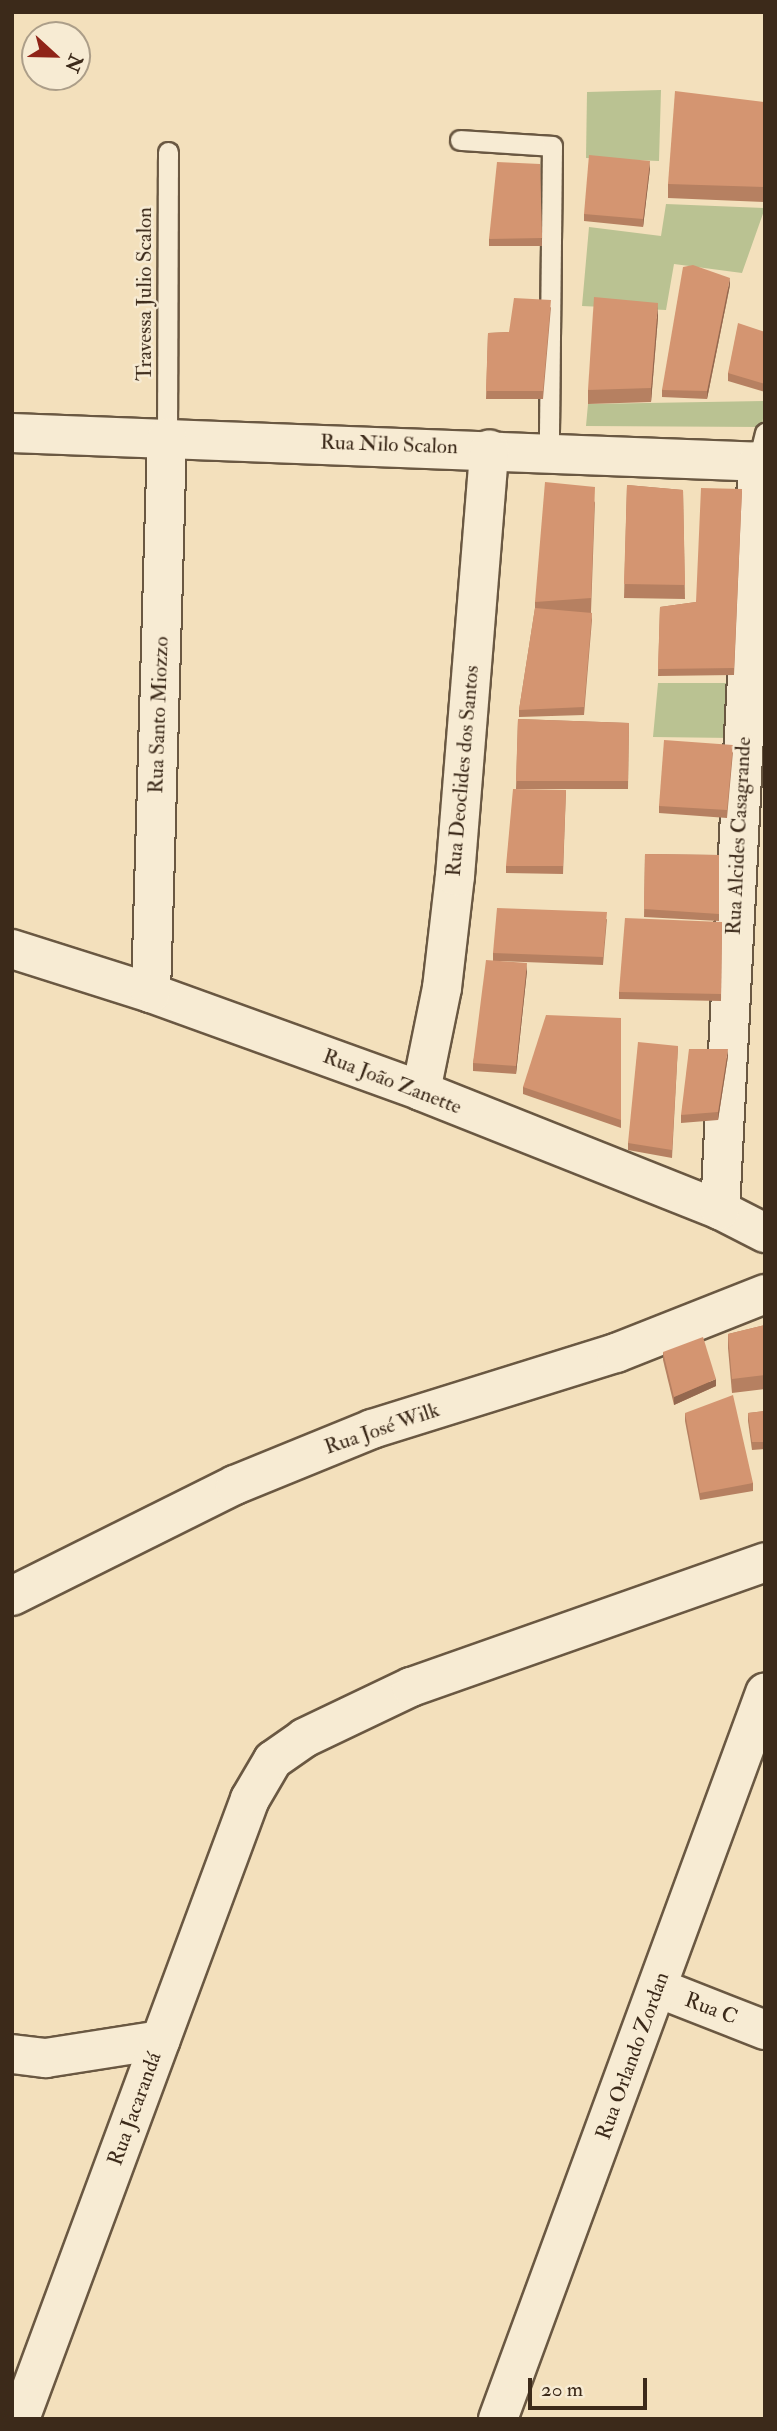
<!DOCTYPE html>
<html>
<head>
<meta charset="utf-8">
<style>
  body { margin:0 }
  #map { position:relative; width:777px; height:2431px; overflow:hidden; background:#f3e0bc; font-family:"IM FELL Double Pica",serif }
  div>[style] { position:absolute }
  .green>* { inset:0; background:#bac292 }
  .roads { filter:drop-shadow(2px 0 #6a5842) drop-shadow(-2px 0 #6a5842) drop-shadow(0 2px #6a5842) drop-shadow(0 -2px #6a5842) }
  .service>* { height:19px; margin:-9.5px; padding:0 9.5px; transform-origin:9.5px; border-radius:9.5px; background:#f7ebd3 }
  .minor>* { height:38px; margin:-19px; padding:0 19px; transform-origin:19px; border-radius:19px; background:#f7ebd3 }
  .tertiary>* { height:38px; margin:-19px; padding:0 19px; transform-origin:19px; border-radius:19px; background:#f7ebd3 }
  .wall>* { inset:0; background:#b68061 }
  .shaded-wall>* { inset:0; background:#94684f }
  .building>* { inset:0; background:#d49571 }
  span { translate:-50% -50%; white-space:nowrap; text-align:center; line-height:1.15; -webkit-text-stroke:5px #f7ebd3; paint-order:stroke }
  .street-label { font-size:21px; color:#3c2a1a }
  .frame { position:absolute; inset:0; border:14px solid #3c2a1a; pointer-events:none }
  .north { position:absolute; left:21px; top:21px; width:70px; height:70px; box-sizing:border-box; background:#f7ebd3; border:2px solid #ac9e89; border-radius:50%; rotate:112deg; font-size:19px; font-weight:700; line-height:28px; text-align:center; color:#3c2a1a }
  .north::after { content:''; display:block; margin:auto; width:24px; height:32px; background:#8f2418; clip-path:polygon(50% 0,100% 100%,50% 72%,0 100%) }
  .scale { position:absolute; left:528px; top:2378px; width:119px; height:32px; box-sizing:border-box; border:4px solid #3c2a1a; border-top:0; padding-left:9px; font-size:21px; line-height:24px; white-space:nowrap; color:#3c2a1a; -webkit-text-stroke:5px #f7ebd3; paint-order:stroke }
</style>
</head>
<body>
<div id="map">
  <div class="green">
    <div style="clip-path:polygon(661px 90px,659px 161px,586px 158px,587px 92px)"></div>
    <div style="clip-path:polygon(666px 204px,765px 208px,742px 273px,674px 264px,666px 310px,582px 306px,589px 227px,661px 236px)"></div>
    <div style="clip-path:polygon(765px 401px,762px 427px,586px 426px,588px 404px)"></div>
    <div style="clip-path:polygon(658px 683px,733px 683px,733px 738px,653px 737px)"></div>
  </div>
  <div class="roads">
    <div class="service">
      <div style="left:460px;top:140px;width:92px;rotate:3.7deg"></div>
      <div style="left:552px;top:146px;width:306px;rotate:90.6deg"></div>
      <div style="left:167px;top:437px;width:285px;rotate:-89.8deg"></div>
      <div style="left:758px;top:461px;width:29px;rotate:-76deg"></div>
    </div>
    <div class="minor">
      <div style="left:12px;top:433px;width:754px;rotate:2.21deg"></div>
      <div style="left:12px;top:949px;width:146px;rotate:17.6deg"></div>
      <div style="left:151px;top:993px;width:287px;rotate:19.9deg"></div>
      <div style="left:421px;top:1091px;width:322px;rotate:21.7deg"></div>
      <div style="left:720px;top:1210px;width:51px;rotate:27.1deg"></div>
      <div style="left:151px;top:993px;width:556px;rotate:-88.35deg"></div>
      <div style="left:421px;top:1091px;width:105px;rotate:-78.5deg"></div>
      <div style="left:442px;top:988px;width:113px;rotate:-83.4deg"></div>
      <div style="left:455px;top:876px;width:428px;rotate:-85.4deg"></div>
      <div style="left:720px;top:1210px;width:750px;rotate:-87.1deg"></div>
      <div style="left:12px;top:1596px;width:249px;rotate:-26.5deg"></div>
      <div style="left:235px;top:1485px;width:148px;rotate:-22.2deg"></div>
      <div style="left:372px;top:1429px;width:256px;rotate:-17.3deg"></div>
      <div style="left:616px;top:1353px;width:160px;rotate:-21.6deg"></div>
      <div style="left:658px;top:1988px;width:115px;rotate:21.4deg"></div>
      <div style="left:12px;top:2054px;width:34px;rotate:7deg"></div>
      <div style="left:46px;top:2058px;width:116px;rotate:-8.9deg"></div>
      <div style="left:498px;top:2419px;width:774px;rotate:-69.81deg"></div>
    </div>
    <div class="tertiary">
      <div style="left:20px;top:2419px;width:661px;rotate:-69.65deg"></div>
      <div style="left:250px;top:1799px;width:45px;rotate:-59.5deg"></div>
      <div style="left:273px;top:1760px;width:38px;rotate:-35deg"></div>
      <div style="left:304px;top:1738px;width:119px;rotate:-25.5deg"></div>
      <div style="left:411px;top:1687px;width:375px;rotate:-19.4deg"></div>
    </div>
  </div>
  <div class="wall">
    <div style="clip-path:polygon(765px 102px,765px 202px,668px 198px,668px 184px)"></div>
    <div style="clip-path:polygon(540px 164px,542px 246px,489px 246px,489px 239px)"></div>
    <div style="clip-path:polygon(650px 168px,643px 227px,584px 221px,584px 214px)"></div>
    <div style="clip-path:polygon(730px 285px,707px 399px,662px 397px,662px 390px)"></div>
    <div style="clip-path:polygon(551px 307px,543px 399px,486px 399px,488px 333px,509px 332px)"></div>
    <div style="clip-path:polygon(658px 317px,651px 402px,588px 404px,588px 390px)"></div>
    <div style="clip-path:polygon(765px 332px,765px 392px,728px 381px,728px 373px)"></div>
    <div style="clip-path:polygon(627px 485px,683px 490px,685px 599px,624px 598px)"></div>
    <div style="clip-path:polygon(742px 489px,734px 675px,658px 676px,660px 607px,696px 602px)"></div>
    <div style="clip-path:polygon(595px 501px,591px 612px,592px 620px,584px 715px,519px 717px,519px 710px,535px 608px,535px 602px)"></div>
    <div style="clip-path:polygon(518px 719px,629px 723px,628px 789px,516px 789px)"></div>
    <div style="clip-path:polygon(733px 752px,727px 818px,659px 813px,659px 806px)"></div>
    <div style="clip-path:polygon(566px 790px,563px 874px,506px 873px,506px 866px)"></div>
    <div style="clip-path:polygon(645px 854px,719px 855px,719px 921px,644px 917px)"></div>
    <div style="clip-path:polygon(607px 919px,603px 965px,498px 961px,527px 971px,516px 1074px,473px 1071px,473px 1063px,493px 961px,493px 953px)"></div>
    <div style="clip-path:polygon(722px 922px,721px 1001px,619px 999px,619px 992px)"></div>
    <div style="clip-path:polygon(621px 1018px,621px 1128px,523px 1094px,523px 1087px)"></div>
    <div style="clip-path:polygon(678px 1046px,672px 1158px,628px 1150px,628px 1143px)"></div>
    <div style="clip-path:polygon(728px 1056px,718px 1120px,681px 1123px,681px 1115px)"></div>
    <div style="clip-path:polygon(765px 1325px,765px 1389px,732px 1393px,728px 1348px,728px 1334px)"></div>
    <div style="clip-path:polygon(663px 1352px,716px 1386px,674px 1405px,663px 1360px)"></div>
    <div style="clip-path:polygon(765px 1411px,765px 1449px,752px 1450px,748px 1421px,748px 1413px)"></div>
    <div style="clip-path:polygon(685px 1413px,753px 1483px,753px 1491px,700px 1500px,685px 1421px)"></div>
  </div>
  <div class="shaded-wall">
    <div style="clip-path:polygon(650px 161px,650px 168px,643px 227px,643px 219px)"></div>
    <div style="clip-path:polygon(730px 278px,730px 285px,707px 399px,707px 391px)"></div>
    <div style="clip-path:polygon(658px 303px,658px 317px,651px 402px,651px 388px)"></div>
    <div style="clip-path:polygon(527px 963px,527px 971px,516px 1074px,516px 1066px)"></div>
    <div style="clip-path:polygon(728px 1049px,728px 1056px,718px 1120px,718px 1112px)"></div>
    <div style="clip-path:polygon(716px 1379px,716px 1386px,674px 1405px,674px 1397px)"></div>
  </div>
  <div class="building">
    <div style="clip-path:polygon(675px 91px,765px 102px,765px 187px,668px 184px)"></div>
    <div style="clip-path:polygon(589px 155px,650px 161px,643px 219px,584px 214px)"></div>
    <div style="clip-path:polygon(497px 162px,540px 164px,542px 238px,489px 239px)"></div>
    <div style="clip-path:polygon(693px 265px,730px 278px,707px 391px,662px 390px,683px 267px)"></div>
    <div style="clip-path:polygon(594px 297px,658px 303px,651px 388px,588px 390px)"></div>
    <div style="clip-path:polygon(514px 298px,551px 300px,543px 391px,486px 391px,488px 333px,509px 332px)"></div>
    <div style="clip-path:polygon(738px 323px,765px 332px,765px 384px,728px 373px)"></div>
    <div style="clip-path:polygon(545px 482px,595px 487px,591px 598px,535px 602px)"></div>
    <div style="clip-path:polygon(627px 485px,683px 490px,685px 585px,624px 584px)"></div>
    <div style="clip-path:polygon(701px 488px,742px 489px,734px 668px,658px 669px,660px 607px,696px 602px)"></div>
    <div style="clip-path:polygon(535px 608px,592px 613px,584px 707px,519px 710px)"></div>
    <div style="clip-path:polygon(518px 719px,629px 723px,628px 781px,516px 781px)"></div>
    <div style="clip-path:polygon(664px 740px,733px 745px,727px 810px,659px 806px)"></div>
    <div style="clip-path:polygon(513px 789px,566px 790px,563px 866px,506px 866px)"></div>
    <div style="clip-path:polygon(645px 854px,719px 855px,719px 914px,644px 909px)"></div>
    <div style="clip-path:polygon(497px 908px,607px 912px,603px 957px,493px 953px)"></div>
    <div style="clip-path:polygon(625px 918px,722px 922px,721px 994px,619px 992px)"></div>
    <div style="clip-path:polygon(486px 960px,527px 963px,516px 1066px,473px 1063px)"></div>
    <div style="clip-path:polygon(546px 1015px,621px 1018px,621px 1120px,523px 1087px)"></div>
    <div style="clip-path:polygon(638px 1042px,678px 1046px,672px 1150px,628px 1143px)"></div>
    <div style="clip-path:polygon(689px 1049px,728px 1049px,718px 1112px,681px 1115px)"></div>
    <div style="clip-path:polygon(765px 1325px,765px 1375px,732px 1379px,728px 1334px)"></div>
    <div style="clip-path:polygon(703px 1337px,716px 1379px,674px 1397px,663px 1352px)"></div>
    <div style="clip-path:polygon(733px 1395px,753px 1483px,700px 1493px,685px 1413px)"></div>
    <div style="clip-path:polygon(765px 1411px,765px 1442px,752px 1442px,748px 1413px)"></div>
  </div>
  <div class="street-label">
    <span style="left:145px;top:294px;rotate:-90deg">Travessa Julio Scalon</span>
    <span style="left:389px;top:445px;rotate:2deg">Rua Nilo Scalon</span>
    <span style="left:159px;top:715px;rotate:-88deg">Rua Santo Miozzo</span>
    <span style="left:463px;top:771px;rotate:-85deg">Rua Deoclides dos Santos</span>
    <span style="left:739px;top:836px;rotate:-87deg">Rua Alcides Casagrande</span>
    <span style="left:392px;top:1082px;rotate:21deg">Rua João Zanette</span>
    <span style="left:382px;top:1429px;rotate:-19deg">Rua José Wilk</span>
    <span style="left:711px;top:2009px;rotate:21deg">Rua C</span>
    <span style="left:633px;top:2056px;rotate:-70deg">Rua Orlando Zordan</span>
    <span style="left:135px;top:2109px;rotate:-70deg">Rua Jacarandá</span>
  </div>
  <div class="frame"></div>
  <div class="north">N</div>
  <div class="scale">20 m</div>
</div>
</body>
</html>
